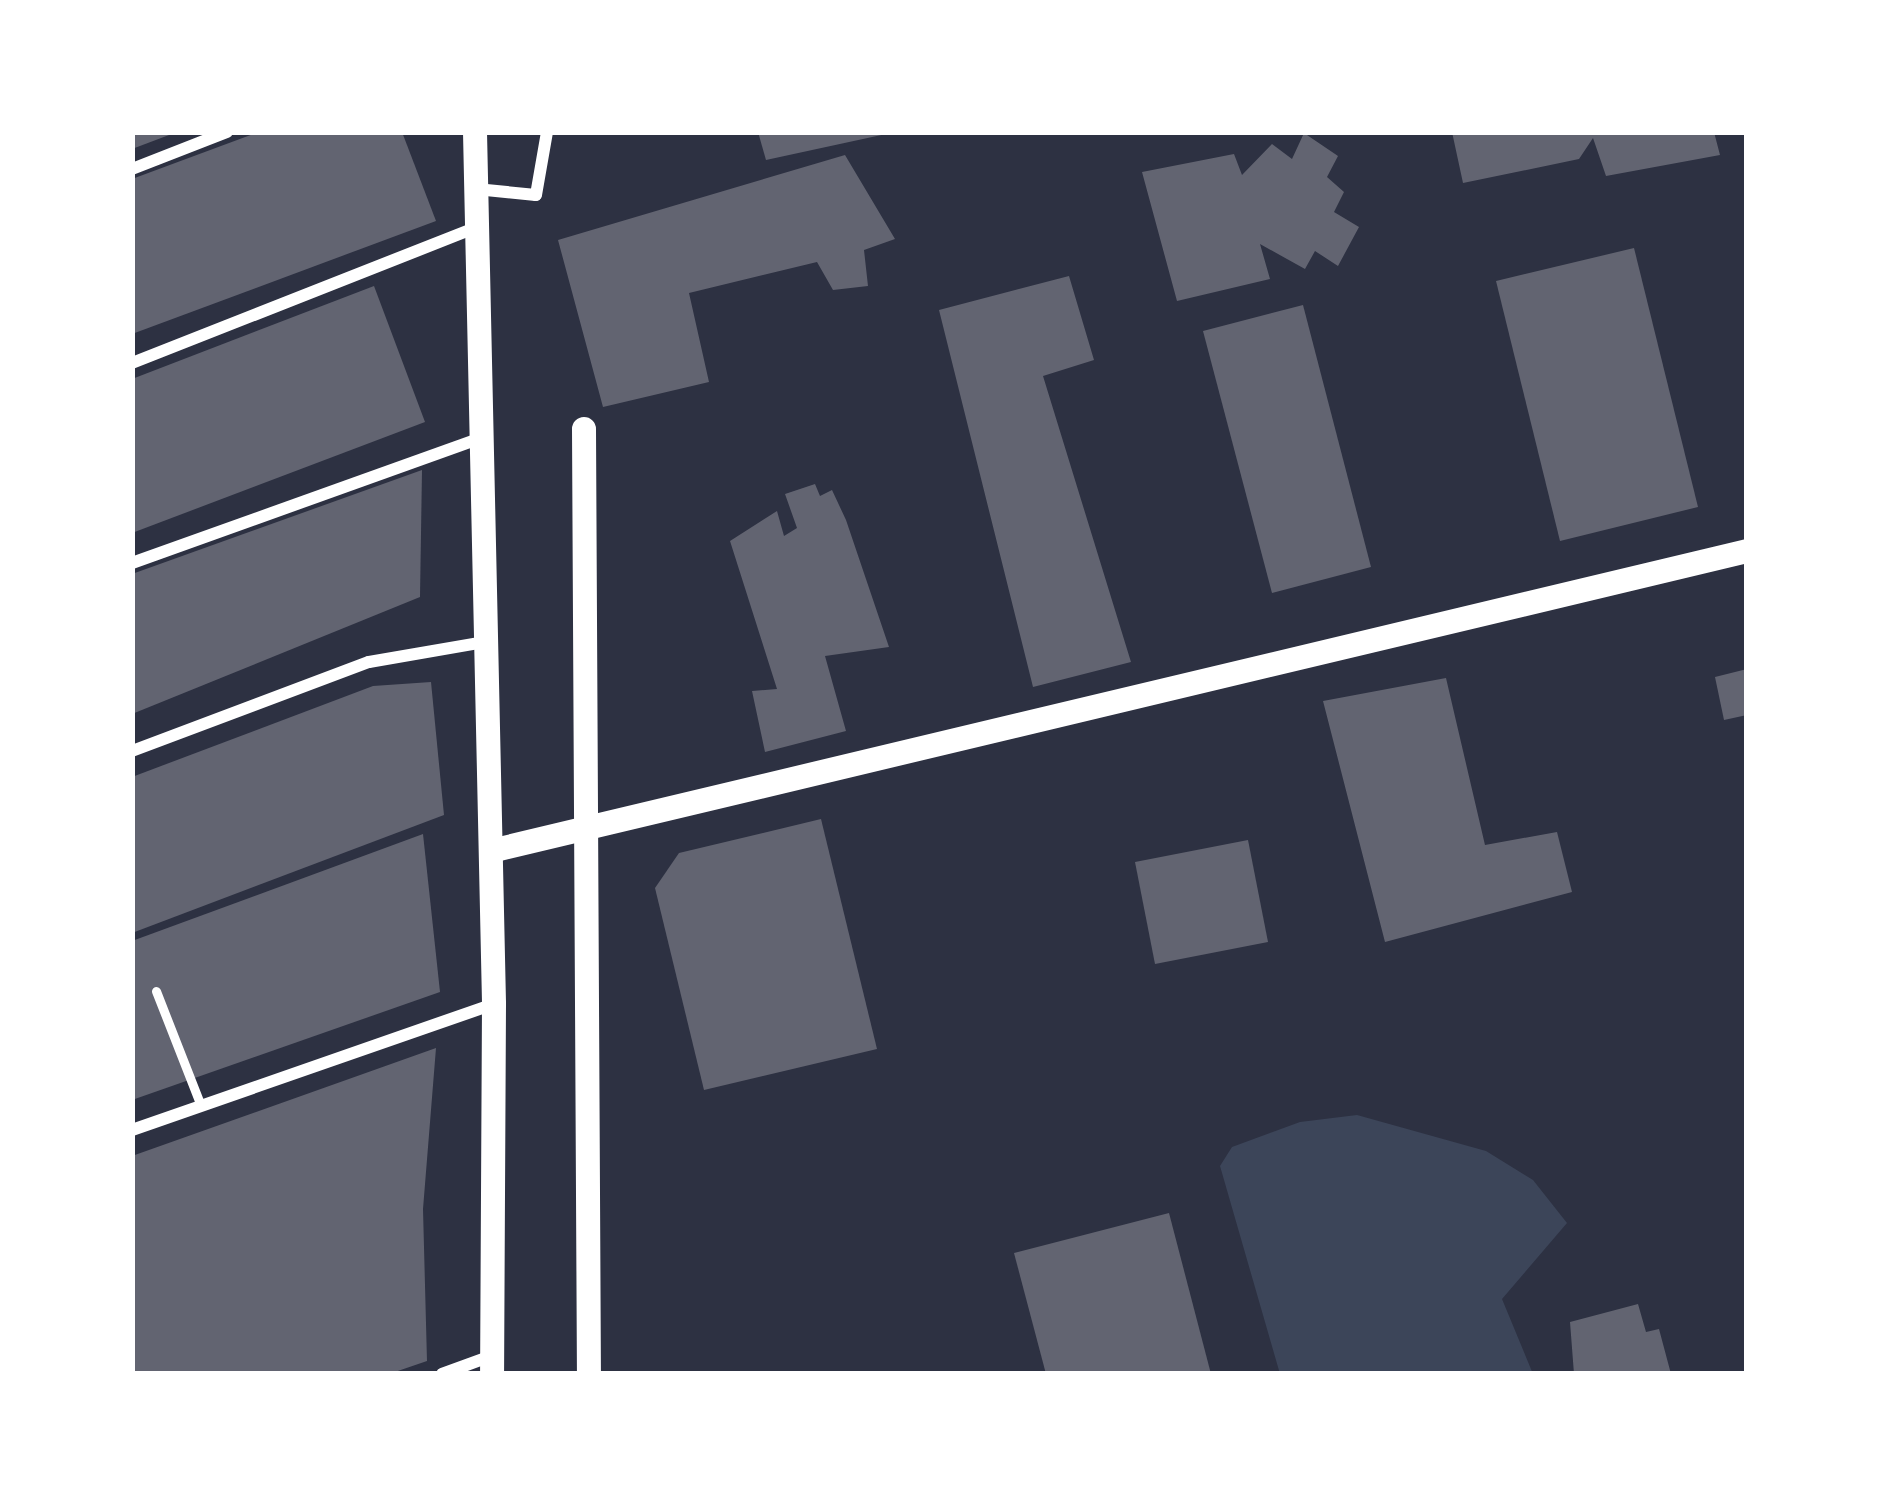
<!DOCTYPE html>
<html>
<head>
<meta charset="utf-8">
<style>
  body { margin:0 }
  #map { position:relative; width:1879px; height:1506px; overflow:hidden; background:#2d3142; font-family:Cabin,sans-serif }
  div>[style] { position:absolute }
  .green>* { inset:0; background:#3c4559 }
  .building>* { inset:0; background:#626471 }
  .service>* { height:9px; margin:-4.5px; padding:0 4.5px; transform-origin:4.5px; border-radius:4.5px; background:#fff }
  .minor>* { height:12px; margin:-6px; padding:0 6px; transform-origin:6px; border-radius:6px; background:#fff }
  .secondary>* { height:24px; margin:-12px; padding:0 12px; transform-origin:12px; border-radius:12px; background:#fff }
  span { translate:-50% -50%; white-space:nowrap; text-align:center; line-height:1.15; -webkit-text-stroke:10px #fff; paint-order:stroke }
  .frame { position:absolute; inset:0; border:135px solid #fff; pointer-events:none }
</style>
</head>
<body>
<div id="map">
  <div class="green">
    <div style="clip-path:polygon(1357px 1115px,1486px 1151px,1533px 1180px,1567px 1223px,1502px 1299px,1533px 1374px,1280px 1374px,1220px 1166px,1232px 1147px,1300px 1122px)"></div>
  </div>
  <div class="building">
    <div style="clip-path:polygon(132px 132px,177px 132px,132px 149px)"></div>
    <div style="clip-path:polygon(259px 132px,402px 132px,436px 221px,132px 334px,132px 179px)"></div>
    <div style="clip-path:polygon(758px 132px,885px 132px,886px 134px,766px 160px)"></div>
    <div style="clip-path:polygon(1452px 132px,1714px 132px,1720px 155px,1606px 176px,1593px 138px,1579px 159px,1463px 183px)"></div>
    <div style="clip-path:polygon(1304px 133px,1338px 156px,1327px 177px,1344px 192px,1334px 212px,1359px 227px,1338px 266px,1315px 251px,1305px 269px,1260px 244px,1270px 279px,1177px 301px,1142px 172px,1234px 154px,1242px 175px,1272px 144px,1292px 159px)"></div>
    <div style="clip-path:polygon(845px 155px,895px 239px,864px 250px,868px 286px,833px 290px,817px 262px,689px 293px,709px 382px,603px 407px,558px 240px)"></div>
    <div style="clip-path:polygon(1634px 248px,1698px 507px,1560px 541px,1496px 281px)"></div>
    <div style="clip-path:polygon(1069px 276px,1094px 360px,1043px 376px,1131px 662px,1033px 687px,939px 310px)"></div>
    <div style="clip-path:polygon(374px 286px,425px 422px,132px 533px,132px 379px)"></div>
    <div style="clip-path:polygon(1303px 305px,1371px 567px,1272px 593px,1203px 331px)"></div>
    <div style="clip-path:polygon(422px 470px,420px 597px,132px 714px,132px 574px)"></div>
    <div style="clip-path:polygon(815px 484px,820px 496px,832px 490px,846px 520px,889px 647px,825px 656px,846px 731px,765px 752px,752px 691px,777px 689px,730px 541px,777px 511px,784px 536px,797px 528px,785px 494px)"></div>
    <div style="clip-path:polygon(1747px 669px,1747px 715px,1724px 720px,1715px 677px)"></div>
    <div style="clip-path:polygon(1446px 678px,1485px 845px,1557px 832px,1572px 892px,1385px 942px,1323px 701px)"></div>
    <div style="clip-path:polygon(431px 682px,444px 815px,132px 933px,132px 777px,373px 686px)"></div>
    <div style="clip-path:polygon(821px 819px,877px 1049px,704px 1090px,655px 888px,679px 853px)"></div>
    <div style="clip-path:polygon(423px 834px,440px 992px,132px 1100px,132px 941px)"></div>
    <div style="clip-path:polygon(1248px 840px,1268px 942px,1155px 964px,1135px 862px)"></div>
    <div style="clip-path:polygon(436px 1048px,423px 1209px,427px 1361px,389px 1374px,132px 1374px,132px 1156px)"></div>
    <div style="clip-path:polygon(1169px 1213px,1211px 1374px,1046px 1374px,1014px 1253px)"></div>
    <div style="clip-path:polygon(1638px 1304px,1646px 1332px,1659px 1329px,1671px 1374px,1574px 1374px,1570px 1322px)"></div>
  </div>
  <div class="service">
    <div style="left:156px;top:991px;width:123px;rotate:68.6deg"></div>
  </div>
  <div class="minor">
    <div style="left:132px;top:169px;width:102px;rotate:-21.3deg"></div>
    <div style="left:476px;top:189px;width:60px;rotate:5.7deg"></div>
    <div style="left:536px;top:195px;width:64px;rotate:-80.1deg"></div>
    <div style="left:132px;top:363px;width:371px;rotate:-21.5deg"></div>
    <div style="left:132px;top:563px;width:371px;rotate:-19.7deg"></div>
    <div style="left:132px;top:751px;width:253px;rotate:-20.6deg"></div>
    <div style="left:369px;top:662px;width:118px;rotate:-9.8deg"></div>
    <div style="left:132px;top:1130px;width:382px;rotate:-19.2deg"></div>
    <div style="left:442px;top:1374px;width:52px;rotate:-20.2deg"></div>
  </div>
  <div class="secondary">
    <div style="left:475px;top:132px;width:872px;rotate:88.75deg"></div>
    <div style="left:494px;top:1004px;width:370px;rotate:90.3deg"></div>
    <div style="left:584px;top:429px;width:945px;rotate:89.7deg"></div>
    <div style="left:491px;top:851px;width:1291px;rotate:-13.43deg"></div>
  </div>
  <div class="frame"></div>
</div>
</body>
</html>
